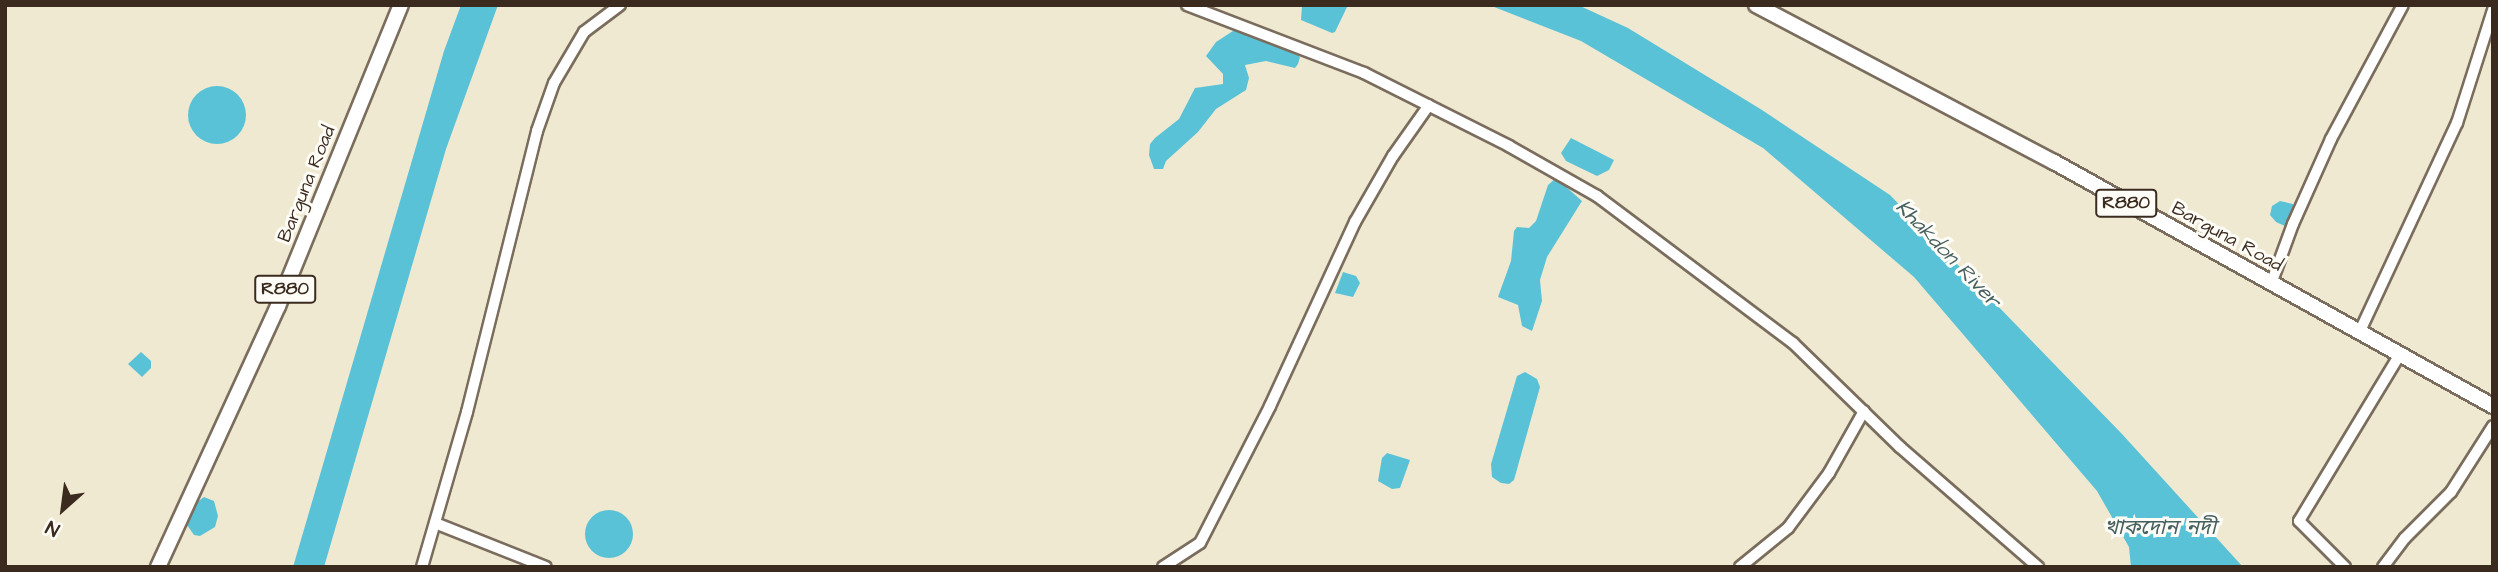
<!DOCTYPE html>
<html>
<head>
<meta charset="utf-8">
<style>
  body { margin:0 }
  #map { position:relative; width:2498px; height:572px; overflow:hidden; background:#f0e9d1; font-family:"Architects Daughter","Noto Sans Bengali",sans-serif }
  div>[style] { position:absolute }
  .water>* { inset:0; background:#5ac2d7 }
  .round { border-radius:50% }
  .roads { filter:drop-shadow(2px 0 #7a6d5d) drop-shadow(-2px 0 #7a6d5d) drop-shadow(0 2px #7a6d5d) drop-shadow(0 -2px #7a6d5d) }
  .minor>* { height:10px; margin:-5px; padding:0 5px; transform-origin:5px; border-radius:5px; background:#fff }
  .major>* { height:14px; margin:-7px; padding:0 7px; transform-origin:7px; border-radius:7px; background:#fff }
  span { translate:-50% -50%; white-space:nowrap; text-align:center; line-height:1.15; -webkit-text-stroke:6px #fdfcf7; paint-order:stroke }
  .shield-label span { padding:2px 5px; background:#fdfcf7; border:2px solid; border-radius:5px; -webkit-text-stroke-width:0 }
  .shield-label { font-size:18px; color:#3b2a1e; font-weight:700 }
  .street-label { font-size:19px; color:#3b2a1e }
  .water-label { font-size:21px; color:#465f5f; font-style:italic }
  .frame { position:absolute; inset:0; border:7px solid #3b2a1e; pointer-events:none }
  .north { position:absolute; left:28px; top:474px; width:70px; height:70px; -webkit-text-stroke:5px #fdfcf7; paint-order:stroke; rotate:208deg; font-size:19px; font-weight:700; line-height:28px; text-align:center; color:#3b2a1e }
  .north::after { content:''; display:block; margin:auto; width:24px; height:32px; background:#3b2a1e; clip-path:polygon(50% 0,100% 100%,50% 72%,0 100%) }
</style>
</head>
<body>
<div id="map">
  <div class="water">
    <div style="clip-path:polygon(461px 5px,498px 5px,446px 149px,324px 567px,293px 567px,444px 51px)"></div>
    <div style="clip-path:polygon(1302px 5px,1348px 5px,1335px 32px,1332px 33px,1301px 20px)"></div>
    <div style="clip-path:polygon(1489px 5px,1578px 5px,1628px 28px,1762px 110px,1890px 195px,2122px 434px,2243px 567px,2131px 567px,2129px 547px,2097px 491px,1914px 277px,1763px 148px,1581px 41px)"></div>
    <div style="clip-path:polygon(1233px 31px,1243px 31px,1293px 51px,1300px 57px,1298px 64px,1295px 68px,1266px 61px,1245px 65px,1249px 78px,1246px 90px,1216px 109px,1198px 132px,1166px 161px,1163px 169px,1154px 169px,1149px 155px,1150px 144px,1155px 138px,1179px 119px,1195px 88px,1223px 84px,1223px 74px,1206px 56px,1216px 42px)"></div>
    <div class="round" style="left:188px;top:86px;width:58px;height:58px"></div>
    <div style="clip-path:polygon(1571px 138px,1614px 160px,1609px 170px,1597px 176px,1566px 161px,1561px 153px)"></div>
    <div style="clip-path:polygon(1556px 178px,1582px 201px,1547px 257px,1540px 280px,1542px 301px,1532px 331px,1522px 326px,1518px 305px,1498px 297px,1511px 261px,1514px 231px,1517px 227px,1529px 228px,1536px 221px,1548px 185px)"></div>
    <div style="clip-path:polygon(2280px 201px,2293px 204px,2294px 209px,2287px 227px,2276px 222px,2270px 215px,2272px 206px)"></div>
    <div style="clip-path:polygon(1343px 272px,1356px 276px,1360px 283px,1353px 297px,1335px 293px)"></div>
    <div style="clip-path:polygon(141px 352px,151px 361px,151px 368px,142px 377px,128px 364px)"></div>
    <div style="clip-path:polygon(1525px 372px,1537px 379px,1540px 387px,1514px 480px,1509px 484px,1501px 483px,1492px 477px,1491px 464px,1517px 376px)"></div>
    <div style="clip-path:polygon(1387px 453px,1410px 460px,1400px 488px,1392px 489px,1378px 481px,1382px 458px)"></div>
    <div style="clip-path:polygon(204px 497px,214px 501px,218px 516px,215px 527px,200px 536px,194px 535px,187px 525px,193px 505px)"></div>
    <div class="round" style="left:585px;top:510px;width:48px;height:48px"></div>
  </div>
  <div class="roads">
    <div class="minor">
      <div style="left:1187px;top:5px;width:190px;rotate:21deg"></div>
      <div style="left:1364px;top:73px;width:162px;rotate:26.7deg"></div>
      <div style="left:1509px;top:146px;width:101px;rotate:29.6deg"></div>
      <div style="left:1597px;top:196px;width:245px;rotate:36.9deg"></div>
      <div style="left:1793px;top:343px;width:149px;rotate:44.2deg"></div>
      <div style="left:1900px;top:447px;width:183px;rotate:41deg"></div>
      <div style="left:2271px;top:284px;width:64px;rotate:-69.9deg"></div>
      <div style="left:2293px;top:224px;width:93px;rotate:-65.9deg"></div>
      <div style="left:2331px;top:139px;width:152px;rotate:-61.8deg"></div>
      <div style="left:2359px;top:333px;width:232px;rotate:-65deg"></div>
      <div style="left:2457px;top:123px;width:119px;rotate:-72.3deg"></div>
      <div style="left:435px;top:523px;width:119px;rotate:21.6deg"></div>
      <div style="left:422px;top:567px;width:161px;rotate:-73.8deg"></div>
      <div style="left:467px;top:412px;width:290px;rotate:-76deg"></div>
      <div style="left:537px;top:131px;width:51px;rotate:-70.5deg"></div>
      <div style="left:554px;top:83px;width:59px;rotate:-59.5deg"></div>
      <div style="left:584px;top:32px;width:45px;rotate:-36.9deg"></div>
      <div style="left:1163px;top:567px;width:44px;rotate:-33deg"></div>
      <div style="left:1200px;top:543px;width:154px;rotate:-62.9deg"></div>
      <div style="left:1270px;top:406px;width:203px;rotate:-65.2deg"></div>
      <div style="left:1355px;top:222px;width:76px;rotate:-60.1deg"></div>
      <div style="left:1393px;top:156px;width:62px;rotate:-54.8deg"></div>
      <div style="left:1740px;top:567px;width:62px;rotate:-39.1deg"></div>
      <div style="left:1788px;top:528px;width:69px;rotate:-53.3deg"></div>
      <div style="left:1829px;top:473px;width:71px;rotate:-60.6deg"></div>
      <div style="left:2345px;top:567px;width:65px;rotate:-135deg"></div>
      <div style="left:2299px;top:521px;width:193px;rotate:-58.8deg"></div>
      <div style="left:2383px;top:567px;width:36px;rotate:-53deg"></div>
      <div style="left:2405px;top:538px;width:65px;rotate:-45deg"></div>
      <div style="left:2451px;top:492px;width:78px;rotate:-57.5deg"></div>
    </div>
    <div class="major">
      <div style="left:1756px;top:5px;width:337px;rotate:27.8deg"></div>
      <div style="left:2054px;top:162px;width:502px;rotate:29.07deg"></div>
      <div style="left:158px;top:567px;width:287px;rotate:-65.3deg"></div>
      <div style="left:278px;top:306px;width:325px;rotate:-67.8deg"></div>
    </div>
  </div>
  <div class="shield-label">
    <span style="left:2126px;top:203px">R880</span>
    <span style="left:285px;top:289px">R880</span>
  </div>
  <div class="street-label">
    <span style="left:307px;top:184px;rotate:-68deg">Barguna Road</span>
    <span style="left:2227px;top:237px;rotate:29deg">Barguna Road</span>
  </div>
  <div class="water-label">
    <span style="left:1948px;top:254px;rotate:46deg">Khakdon River</span>
    <span style="left:2160px;top:528px">খাকদোন নদী</span>
  </div>
  <div class="frame"></div>
  <div class="north">N</div>
</div>
</body>
</html>
